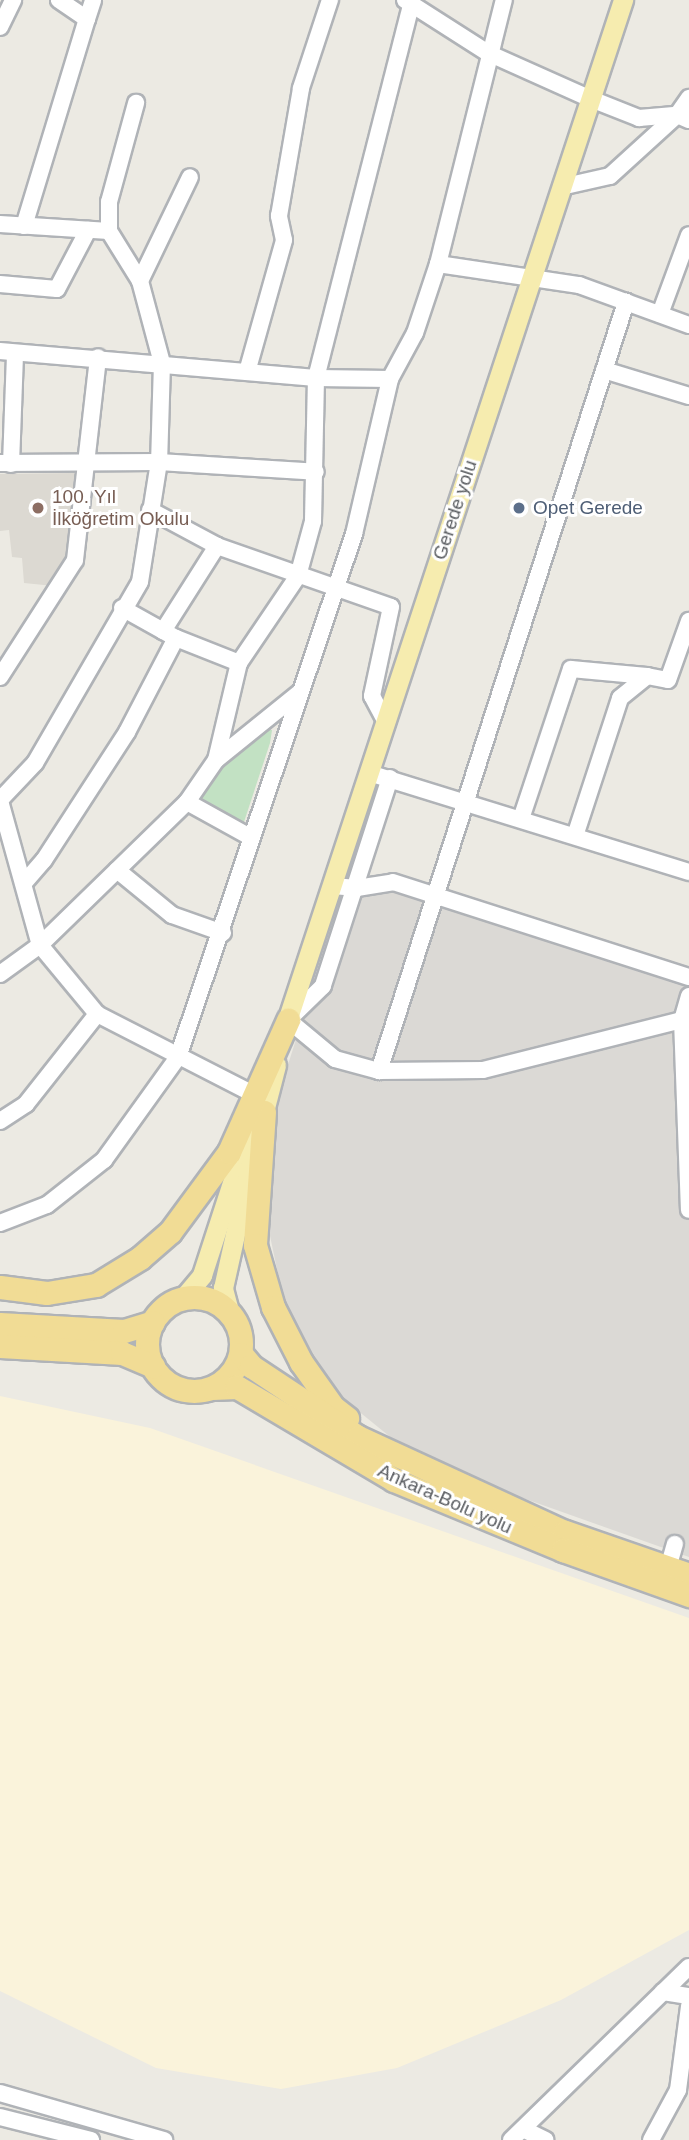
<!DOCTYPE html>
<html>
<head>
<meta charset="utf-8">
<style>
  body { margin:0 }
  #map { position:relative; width:689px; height:2140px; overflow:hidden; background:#eceae3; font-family:Arial,sans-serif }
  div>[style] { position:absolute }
  .commercial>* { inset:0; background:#faf3db }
  .industrial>* { inset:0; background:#dbd9d5 }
  .education>* { inset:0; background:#dcd9d2 }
  .green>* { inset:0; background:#c2e1c3 }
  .roads { filter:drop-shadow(2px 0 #b0b3b7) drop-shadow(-2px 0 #b0b3b7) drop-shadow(0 2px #b0b3b7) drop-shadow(0 -2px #b0b3b7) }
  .minor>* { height:16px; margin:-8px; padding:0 8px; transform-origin:8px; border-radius:8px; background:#fff }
  .major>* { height:19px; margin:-9.5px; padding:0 9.5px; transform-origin:9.5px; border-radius:9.5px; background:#f6ecaf }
  .highway>* { height:23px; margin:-11.5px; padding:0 11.5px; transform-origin:11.5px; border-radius:11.5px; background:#f1dc95 }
  .highway>.ring { margin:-11.5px; padding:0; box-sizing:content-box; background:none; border:23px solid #f1dc95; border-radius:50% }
  .dots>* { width:19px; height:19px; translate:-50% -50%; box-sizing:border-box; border:4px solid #fff; border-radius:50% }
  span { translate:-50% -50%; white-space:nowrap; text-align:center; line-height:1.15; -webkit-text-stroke:6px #fff; paint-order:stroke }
  .education-label { font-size:19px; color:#785e54 }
  .left { translate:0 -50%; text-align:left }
  .service-label { font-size:19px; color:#4e5e75 }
  .street-label { font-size:19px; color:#5b5e62 }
</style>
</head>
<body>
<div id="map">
  <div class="commercial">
    <div style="clip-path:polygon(0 1396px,150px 1428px,689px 1618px,689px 1930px,561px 2000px,397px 2068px,281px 2089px,156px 2068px,0 1991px)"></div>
  </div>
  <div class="industrial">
    <div style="clip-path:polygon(394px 888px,686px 986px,689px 980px,689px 1557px,486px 1485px,394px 1440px,330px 1388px,287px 1317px,269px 1231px,267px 1146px,278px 1096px,342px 895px)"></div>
  </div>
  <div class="education">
    <div style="clip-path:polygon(74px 473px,81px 486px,67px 564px,54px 586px,24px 583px,22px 558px,12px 557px,9px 530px,0 531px,0 474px)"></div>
  </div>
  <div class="green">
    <div style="clip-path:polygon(267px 730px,272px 730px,270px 743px,243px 825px,201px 800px,204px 790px,219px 767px)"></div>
  </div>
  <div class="roads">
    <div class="minor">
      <div style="left:405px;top:0;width:98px;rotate:32.6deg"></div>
      <div style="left:488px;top:53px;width:113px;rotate:24.1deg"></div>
      <div style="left:591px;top:99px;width:52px;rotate:21.6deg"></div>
      <div style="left:639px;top:118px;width:38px;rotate:-5deg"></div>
      <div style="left:677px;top:115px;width:13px;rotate:23deg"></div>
      <div style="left:87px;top:19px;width:20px;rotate:-72deg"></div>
      <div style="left:0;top:27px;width:30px;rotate:-64deg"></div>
      <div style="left:561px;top:187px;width:50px;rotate:-12.7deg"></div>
      <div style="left:610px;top:176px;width:91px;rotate:-42.3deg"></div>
      <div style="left:677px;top:115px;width:21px;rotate:-55deg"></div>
      <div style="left:0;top:224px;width:109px;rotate:3.7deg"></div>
      <div style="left:109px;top:231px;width:59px;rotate:58.2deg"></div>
      <div style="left:140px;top:281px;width:85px;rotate:75deg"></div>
      <div style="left:162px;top:363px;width:99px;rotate:91.7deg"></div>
      <div style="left:159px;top:462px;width:121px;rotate:99deg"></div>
      <div style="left:140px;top:582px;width:209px;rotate:120.1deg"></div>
      <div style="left:35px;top:763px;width:51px;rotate:133.4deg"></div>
      <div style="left:24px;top:226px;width:216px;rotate:-73.1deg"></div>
      <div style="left:87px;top:19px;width:34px;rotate:-146deg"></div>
      <div style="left:109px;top:231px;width:29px;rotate:-90deg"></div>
      <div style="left:109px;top:202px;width:103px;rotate:-74.7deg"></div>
      <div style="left:438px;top:264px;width:272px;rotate:-76deg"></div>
      <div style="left:140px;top:281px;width:115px;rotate:-64.3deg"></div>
      <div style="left:0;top:284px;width:57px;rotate:5deg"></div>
      <div style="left:57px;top:289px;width:67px;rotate:-62.3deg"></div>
      <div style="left:660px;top:314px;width:84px;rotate:-69.8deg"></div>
      <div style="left:0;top:351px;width:317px;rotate:4.9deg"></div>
      <div style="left:316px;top:378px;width:74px;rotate:0.8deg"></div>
      <div style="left:390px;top:379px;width:52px;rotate:-61.5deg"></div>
      <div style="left:415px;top:333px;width:73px;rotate:-71.6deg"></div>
      <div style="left:438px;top:264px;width:143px;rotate:8.5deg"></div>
      <div style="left:579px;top:285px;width:117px;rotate:20deg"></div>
      <div style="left:604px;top:370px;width:89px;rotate:17deg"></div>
      <div style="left:247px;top:372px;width:137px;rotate:-74.3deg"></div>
      <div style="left:284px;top:240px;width:25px;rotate:-102deg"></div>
      <div style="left:279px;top:216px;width:130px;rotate:-80.2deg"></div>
      <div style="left:301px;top:88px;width:93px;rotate:-71.8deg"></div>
      <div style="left:0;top:463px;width:159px;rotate:-0.4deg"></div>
      <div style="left:159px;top:462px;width:157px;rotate:3.6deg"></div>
      <div style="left:11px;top:464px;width:111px;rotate:-87.9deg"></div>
      <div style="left:150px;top:510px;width:76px;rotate:28.2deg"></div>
      <div style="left:217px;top:546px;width:184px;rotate:19.3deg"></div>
      <div style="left:391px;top:607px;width:91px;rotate:102.1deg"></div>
      <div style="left:372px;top:696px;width:30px;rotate:62deg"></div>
      <div style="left:122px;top:608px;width:62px;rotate:29.1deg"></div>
      <div style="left:176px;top:638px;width:68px;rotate:21.6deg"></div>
      <div style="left:163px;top:631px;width:101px;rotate:-57.6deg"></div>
      <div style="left:0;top:677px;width:139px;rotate:-57.3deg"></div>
      <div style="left:75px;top:560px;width:204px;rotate:-83.5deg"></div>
      <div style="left:216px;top:760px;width:107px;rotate:-38.9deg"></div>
      <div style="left:369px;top:773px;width:335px;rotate:17.2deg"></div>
      <div style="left:390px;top:778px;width:219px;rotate:107.9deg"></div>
      <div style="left:323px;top:986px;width:49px;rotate:135.8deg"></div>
      <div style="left:288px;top:1020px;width:61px;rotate:39.7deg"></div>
      <div style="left:335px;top:1059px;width:46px;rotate:15.3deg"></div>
      <div style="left:379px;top:1071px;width:104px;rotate:-0.6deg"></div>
      <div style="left:483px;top:1070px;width:205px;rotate:-14.1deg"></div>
      <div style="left:682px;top:1020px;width:190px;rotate:87.9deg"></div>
      <div style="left:0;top:801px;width:149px;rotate:74.5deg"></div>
      <div style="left:40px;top:945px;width:89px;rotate:50.4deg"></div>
      <div style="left:97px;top:1014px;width:184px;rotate:27.1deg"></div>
      <div style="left:187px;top:802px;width:74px;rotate:29deg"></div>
      <div style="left:521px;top:819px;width:158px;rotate:-71.6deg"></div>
      <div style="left:571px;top:669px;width:76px;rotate:5.3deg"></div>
      <div style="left:575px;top:836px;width:145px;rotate:-71.9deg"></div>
      <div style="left:620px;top:698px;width:35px;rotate:-39deg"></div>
      <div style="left:647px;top:676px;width:21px;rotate:11deg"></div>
      <div style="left:668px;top:680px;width:63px;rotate:-70.4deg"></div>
      <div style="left:117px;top:870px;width:71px;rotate:39.3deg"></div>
      <div style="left:172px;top:915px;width:54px;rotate:19.4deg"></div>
      <div style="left:24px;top:883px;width:30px;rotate:-49deg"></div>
      <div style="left:44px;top:860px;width:153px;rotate:-57deg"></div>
      <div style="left:127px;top:732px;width:106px;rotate:-62.5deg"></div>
      <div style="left:333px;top:886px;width:24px;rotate:5deg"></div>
      <div style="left:357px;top:888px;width:36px;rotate:-9deg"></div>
      <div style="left:393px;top:882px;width:311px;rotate:17.8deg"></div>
      <div style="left:0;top:974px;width:49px;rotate:-35.9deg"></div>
      <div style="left:40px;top:945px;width:205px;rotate:-44.2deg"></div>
      <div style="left:187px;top:802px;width:51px;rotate:-55.4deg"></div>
      <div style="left:216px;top:760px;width:100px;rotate:-76.7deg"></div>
      <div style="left:239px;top:663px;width:105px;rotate:-55.9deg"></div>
      <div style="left:298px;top:576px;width:57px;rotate:-74.7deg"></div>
      <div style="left:313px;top:521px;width:143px;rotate:-88.8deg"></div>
      <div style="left:316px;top:378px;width:386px;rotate:-75.7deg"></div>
      <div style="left:689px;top:996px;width:25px;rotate:106deg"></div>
      <div style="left:682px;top:1020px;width:7px;rotate:-8deg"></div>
      <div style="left:379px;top:1071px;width:808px;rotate:-72.19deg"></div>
      <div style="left:0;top:1121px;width:31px;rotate:-33deg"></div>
      <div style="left:26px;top:1104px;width:115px;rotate:-51.7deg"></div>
      <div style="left:0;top:1223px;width:50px;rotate:-21deg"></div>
      <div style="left:47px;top:1205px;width:73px;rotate:-38.3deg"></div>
      <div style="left:104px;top:1160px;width:127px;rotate:-54.3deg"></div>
      <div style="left:178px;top:1057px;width:552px;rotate:-71.4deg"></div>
      <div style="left:354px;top:534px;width:159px;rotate:-76.9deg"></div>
      <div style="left:668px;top:1568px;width:25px;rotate:-74deg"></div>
      <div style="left:663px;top:1992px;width:26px;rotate:9deg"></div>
      <div style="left:0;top:2093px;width:171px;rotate:16deg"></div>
      <div style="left:0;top:2117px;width:94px;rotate:14.2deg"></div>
      <div style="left:523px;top:2129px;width:25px;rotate:26deg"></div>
      <div style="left:511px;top:2140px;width:248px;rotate:-44.2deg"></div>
      <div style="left:651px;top:2140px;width:57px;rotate:-61.6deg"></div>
      <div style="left:678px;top:2090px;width:85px;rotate:-82.5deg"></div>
    </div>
    <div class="major">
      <div style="left:283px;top:1033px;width:1088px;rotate:-71.78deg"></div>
      <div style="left:260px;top:1127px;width:64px;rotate:-75.5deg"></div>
      <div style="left:183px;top:1298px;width:30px;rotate:-50deg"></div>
      <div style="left:202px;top:1275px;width:159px;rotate:-72deg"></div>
      <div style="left:229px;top:1311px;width:24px;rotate:-105deg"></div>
      <div style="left:223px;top:1288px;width:128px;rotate:-77.4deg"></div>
    </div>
    <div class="highway">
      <div style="left:264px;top:1112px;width:133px;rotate:93.9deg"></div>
      <div style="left:255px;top:1245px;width:65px;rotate:73.8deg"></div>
      <div style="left:273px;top:1307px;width:62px;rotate:63deg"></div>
      <div style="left:301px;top:1362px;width:55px;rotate:54.6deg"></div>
      <div style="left:333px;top:1407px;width:18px;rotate:38deg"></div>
      <div style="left:0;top:1287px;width:47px;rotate:7.3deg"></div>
      <div style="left:47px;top:1293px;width:50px;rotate:-9.3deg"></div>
      <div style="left:96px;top:1285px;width:52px;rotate:-31.5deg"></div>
      <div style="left:140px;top:1258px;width:40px;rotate:-41deg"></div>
      <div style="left:170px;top:1232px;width:99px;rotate:-53.6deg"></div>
      <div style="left:229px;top:1152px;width:145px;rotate:-65.9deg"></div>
      <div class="ring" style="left:147px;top:1297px;width:71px;height:71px"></div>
      <div style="left:0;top:1324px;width:124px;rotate:3.2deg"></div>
      <div style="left:124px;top:1331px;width:30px;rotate:-17deg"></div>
      <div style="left:0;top:1346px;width:122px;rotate:3.3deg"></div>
      <div style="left:122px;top:1353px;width:34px;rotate:23deg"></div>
      <div style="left:241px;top:1354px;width:16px;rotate:50deg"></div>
      <div style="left:251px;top:1366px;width:128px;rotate:33.6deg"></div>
      <div style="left:358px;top:1437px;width:228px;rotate:24.7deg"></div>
      <div style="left:565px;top:1532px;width:131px;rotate:19.1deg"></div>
      <div style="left:212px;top:1388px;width:25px;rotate:-2deg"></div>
      <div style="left:237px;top:1387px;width:182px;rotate:30.6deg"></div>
      <div style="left:394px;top:1480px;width:183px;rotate:22.5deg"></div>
      <div style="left:563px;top:1550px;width:134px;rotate:19.7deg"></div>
    </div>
  </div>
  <div class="dots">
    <div style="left:38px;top:508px;background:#8d6e63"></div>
    <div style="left:519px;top:508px;background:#5c6f8a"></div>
  </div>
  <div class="education-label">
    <span class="left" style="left:52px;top:508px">100. Yıl<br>İlköğretim Okulu</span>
  </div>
  <div class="service-label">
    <span class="left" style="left:533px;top:508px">Opet Gerede</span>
  </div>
  <div class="street-label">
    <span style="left:455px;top:510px;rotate:-72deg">Gerede yolu</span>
    <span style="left:445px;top:1499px;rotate:24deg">Ankara-Bolu yolu</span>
  </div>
</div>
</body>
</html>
